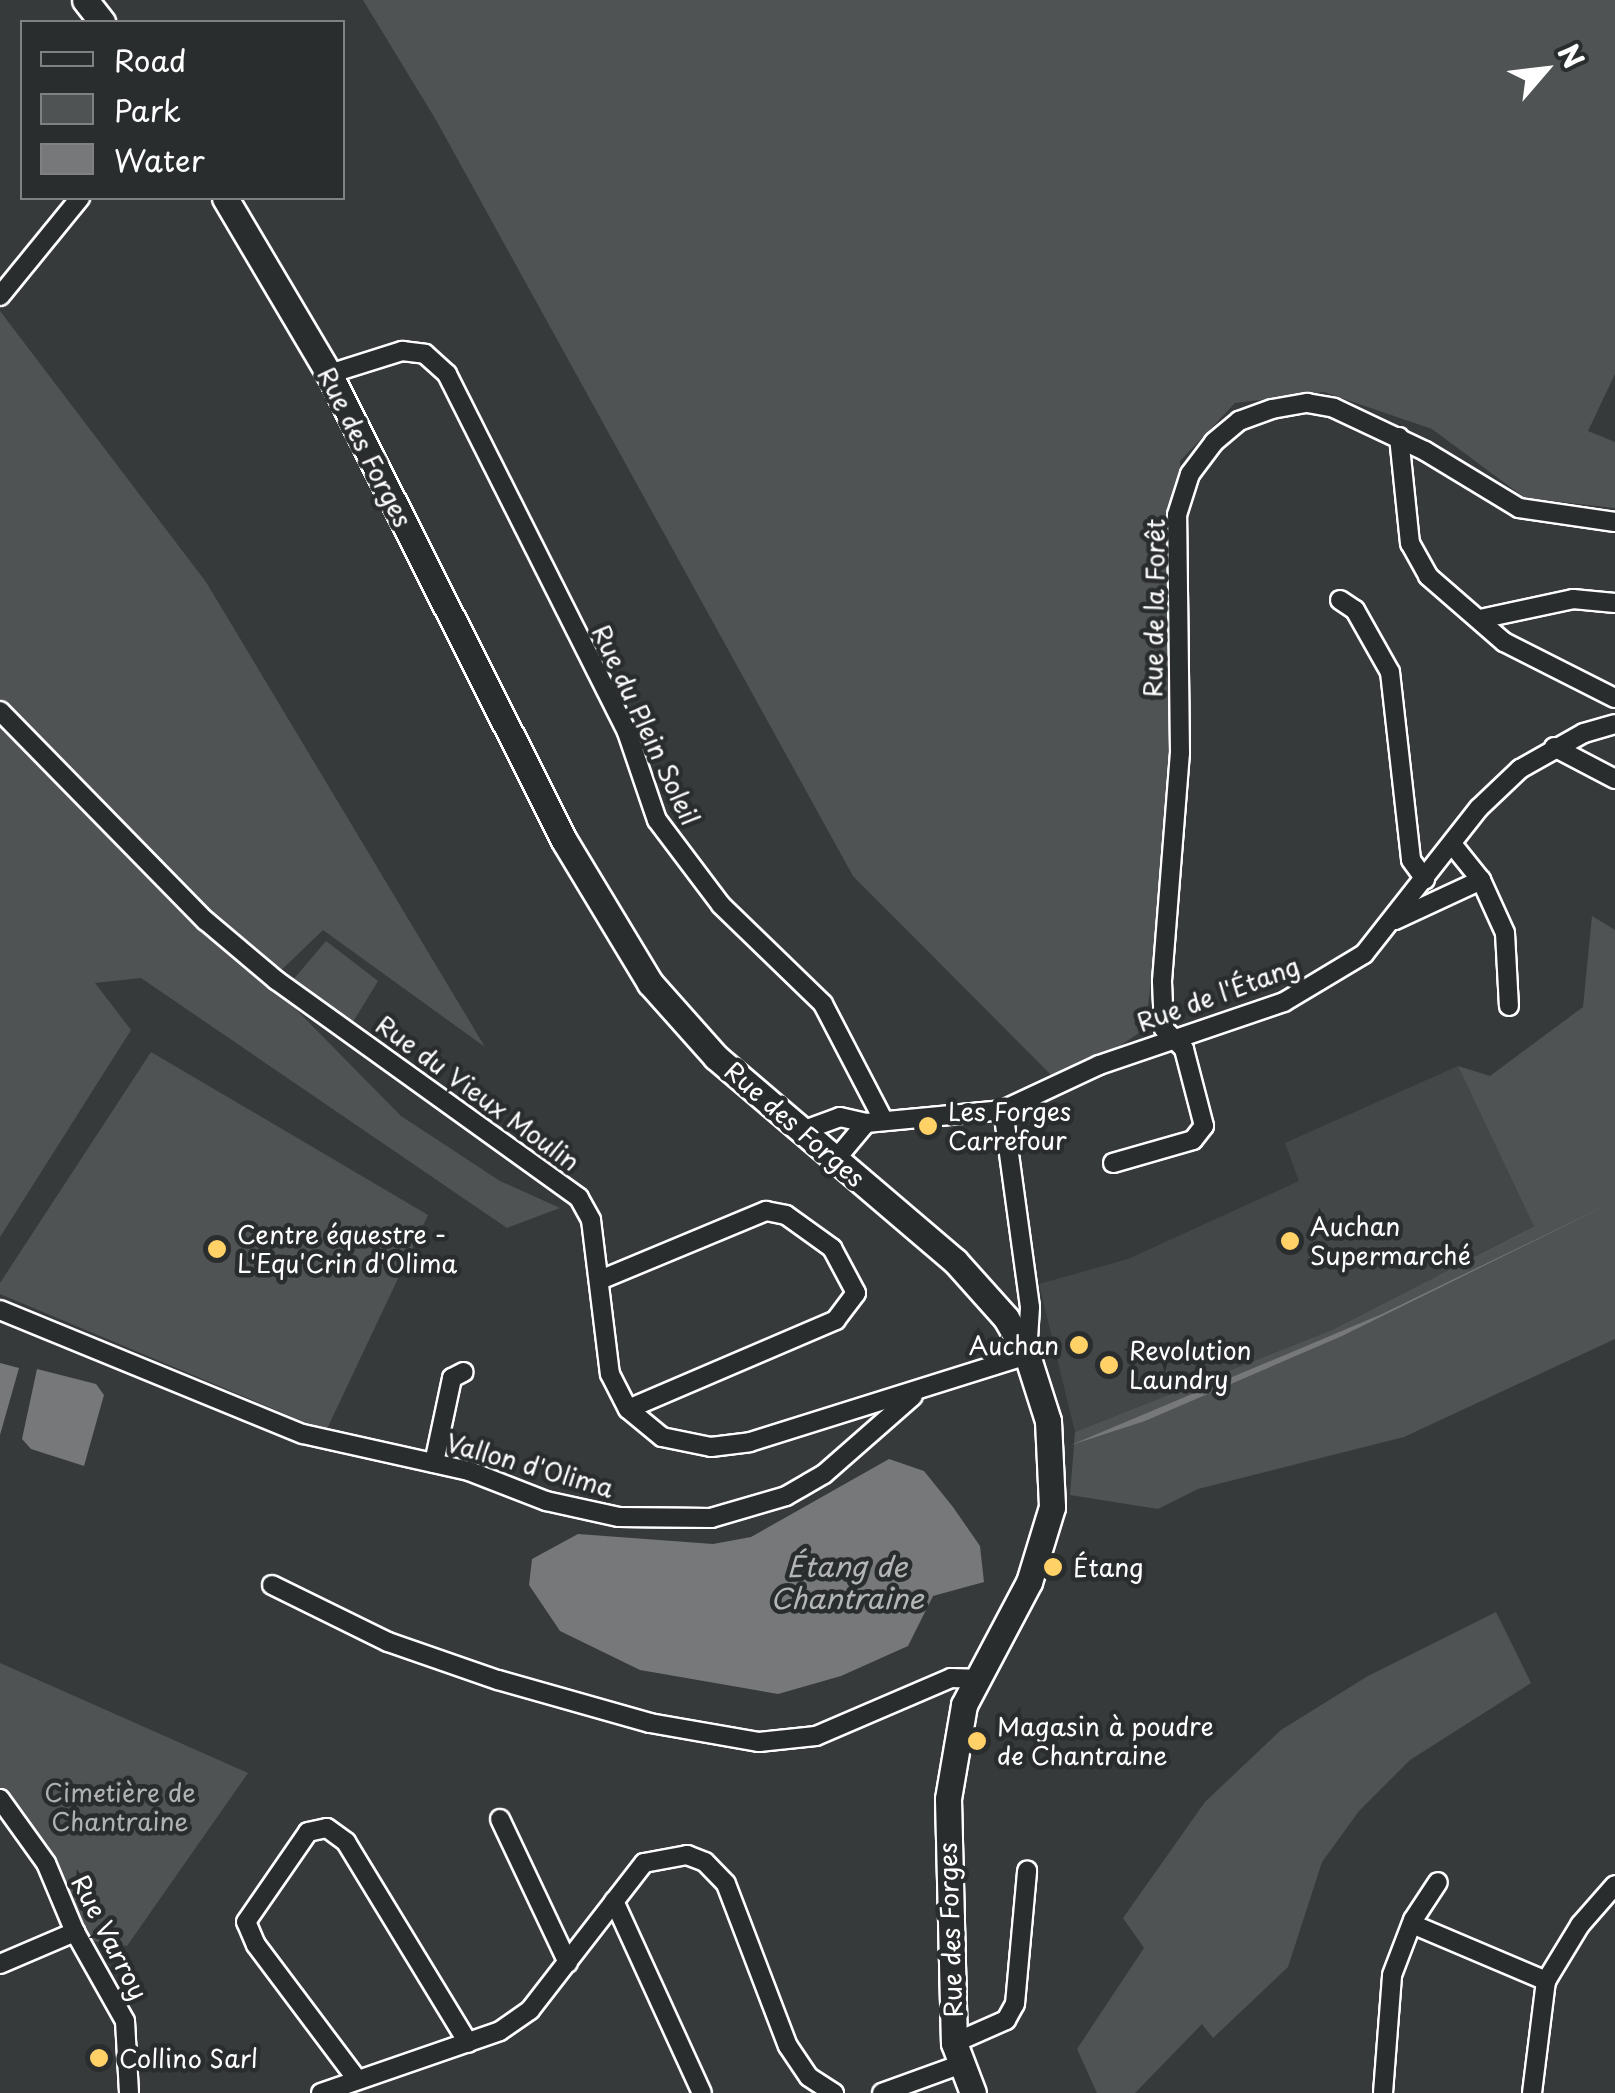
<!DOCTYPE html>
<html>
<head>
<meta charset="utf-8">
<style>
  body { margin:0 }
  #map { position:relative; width:1615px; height:2093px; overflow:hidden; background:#373a3b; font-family:"Playpen Sans",sans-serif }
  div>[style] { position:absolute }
  .built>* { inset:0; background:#444748 }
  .green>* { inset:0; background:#505354 }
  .water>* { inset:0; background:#767879 }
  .roads { filter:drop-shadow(2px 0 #fff) drop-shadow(-2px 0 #fff) drop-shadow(0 2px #fff) drop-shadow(0 -2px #fff) }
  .street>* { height:18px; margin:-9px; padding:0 9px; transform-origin:9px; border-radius:9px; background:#2a2d2e }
  .secondary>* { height:25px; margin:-12.5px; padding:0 12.5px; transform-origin:12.5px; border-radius:12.5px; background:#2a2d2e }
  .dots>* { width:28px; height:28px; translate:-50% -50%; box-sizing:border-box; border:5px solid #2a2d2e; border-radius:50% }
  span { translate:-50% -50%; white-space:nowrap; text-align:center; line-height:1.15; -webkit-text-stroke:9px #2a2d2e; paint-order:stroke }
  .street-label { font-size:25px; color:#fff }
  .poi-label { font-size:25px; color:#fff }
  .left { translate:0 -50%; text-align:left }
  .right { translate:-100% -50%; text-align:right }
  .park-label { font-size:25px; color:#b0b2b2 }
  .water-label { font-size:28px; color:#b4b5b5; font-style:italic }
  .legend { position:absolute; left:20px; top:20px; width:325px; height:180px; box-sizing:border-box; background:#2a2d2e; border:2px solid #7f8182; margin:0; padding:12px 18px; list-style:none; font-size:30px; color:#fff }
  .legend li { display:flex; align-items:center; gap:20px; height:50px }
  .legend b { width:50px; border:2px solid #7f8182 }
  .north { position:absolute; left:1495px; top:20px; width:100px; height:100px; -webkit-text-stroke:8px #2a2d2e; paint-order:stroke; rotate:62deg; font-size:28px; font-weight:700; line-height:40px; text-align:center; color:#fff }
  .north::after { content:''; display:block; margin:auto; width:35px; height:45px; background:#fff; clip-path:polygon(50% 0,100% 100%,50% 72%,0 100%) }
</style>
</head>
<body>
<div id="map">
  <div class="built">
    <div style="clip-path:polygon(1458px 1066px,1535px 1225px,1332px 1330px,1075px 1432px,1039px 1284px,1128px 1259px,1299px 1181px,1285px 1143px)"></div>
  </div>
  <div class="green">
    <div style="clip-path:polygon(363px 0,1615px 0,1615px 374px,1588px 431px,1615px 442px,1615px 508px,1525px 498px,1432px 429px,1324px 392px,1235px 403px,1180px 461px,1177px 781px,1145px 1029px,1061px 1085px,853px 876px,436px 120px)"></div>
    <div style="clip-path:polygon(0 311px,206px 582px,485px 1047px,323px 930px,269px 982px,401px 1116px,500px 1181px,560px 1208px,507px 1228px,141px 978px,95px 983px,131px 1030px,0 1237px)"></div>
    <div style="clip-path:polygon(1592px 916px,1615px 930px,1615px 1339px,1404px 1437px,1198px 1489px,1158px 1509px,1070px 1495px,1075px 1432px,1332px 1330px,1534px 1226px,1458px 1066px,1490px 1076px,1583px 1007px)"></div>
    <div style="clip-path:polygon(326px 941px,378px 981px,353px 1022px,293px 980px)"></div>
    <div style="clip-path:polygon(151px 1052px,428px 1215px,326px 1431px,0 1294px,0 1283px)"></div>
    <div style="clip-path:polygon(1496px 1612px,1531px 1683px,1410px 1760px,1359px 1811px,1322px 1862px,1288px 1967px,1213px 2038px,1202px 2024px,1135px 2093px,1097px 2093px,1077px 2049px,1144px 1948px,1123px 1918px,1205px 1802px,1281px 1730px,1368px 1676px)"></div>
    <div style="clip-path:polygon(0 1663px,248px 1773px,127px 1946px,85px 1940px,50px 1851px,0 1789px)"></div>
  </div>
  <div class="water">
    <div style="clip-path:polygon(1615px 1201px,1342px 1336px,1145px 1421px,1071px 1445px,1382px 1314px)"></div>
    <div style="clip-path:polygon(0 1363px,19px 1368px,0 1435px)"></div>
    <div style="clip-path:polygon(37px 1369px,96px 1384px,104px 1395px,84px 1466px,31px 1449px,22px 1439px)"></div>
    <div style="clip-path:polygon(889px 1459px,924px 1471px,953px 1507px,980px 1546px,984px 1582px,933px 1596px,908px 1646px,841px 1676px,778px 1694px,640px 1670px,560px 1631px,529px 1585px,532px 1559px,578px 1534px,713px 1544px,751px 1537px)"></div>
  </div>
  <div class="roads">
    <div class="street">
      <div style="left:0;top:296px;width:127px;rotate:-50.8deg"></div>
      <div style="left:329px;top:374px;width:77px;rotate:-17.5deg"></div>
      <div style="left:402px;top:351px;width:23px;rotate:7deg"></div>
      <div style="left:425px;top:354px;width:30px;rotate:42deg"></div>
      <div style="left:447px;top:374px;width:401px;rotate:63.3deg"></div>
      <div style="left:627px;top:732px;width:93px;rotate:71.2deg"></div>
      <div style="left:657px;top:820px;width:106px;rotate:53deg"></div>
      <div style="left:721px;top:905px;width:142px;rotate:44.1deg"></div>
      <div style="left:823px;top:1004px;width:132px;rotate:62.5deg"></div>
      <div style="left:1399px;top:437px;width:107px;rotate:84.1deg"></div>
      <div style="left:1410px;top:543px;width:38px;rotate:61deg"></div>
      <div style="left:1428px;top:576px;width:101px;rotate:41deg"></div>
      <div style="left:1504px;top:642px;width:124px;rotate:26.8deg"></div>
      <div style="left:1340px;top:600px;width:18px;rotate:34deg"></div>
      <div style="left:1355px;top:610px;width:71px;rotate:60.6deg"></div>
      <div style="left:1390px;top:672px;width:189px;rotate:83.6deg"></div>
      <div style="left:1411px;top:860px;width:24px;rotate:54deg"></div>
      <div style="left:1480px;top:619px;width:95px;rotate:-12.1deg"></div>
      <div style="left:1573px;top:599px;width:42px;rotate:5.4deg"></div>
      <div style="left:0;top:711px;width:294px;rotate:45.6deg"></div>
      <div style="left:206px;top:921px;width:92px;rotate:40.1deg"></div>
      <div style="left:276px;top:980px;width:373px;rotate:35.7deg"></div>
      <div style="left:579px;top:1198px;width:25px;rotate:61deg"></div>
      <div style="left:591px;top:1220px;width:155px;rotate:83deg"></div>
      <div style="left:610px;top:1374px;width:39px;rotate:63deg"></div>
      <div style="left:628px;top:1409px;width:44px;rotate:39.5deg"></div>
      <div style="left:662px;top:1437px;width:50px;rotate:11.5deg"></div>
      <div style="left:711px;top:1447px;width:39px;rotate:-7deg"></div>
      <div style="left:750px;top:1442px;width:290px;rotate:-17.4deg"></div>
      <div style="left:1027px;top:1355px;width:48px;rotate:-86.4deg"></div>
      <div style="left:1030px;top:1307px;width:199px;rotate:-97.8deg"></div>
      <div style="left:1554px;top:747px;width:69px;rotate:27.7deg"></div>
      <div style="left:1452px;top:844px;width:46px;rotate:51.1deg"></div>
      <div style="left:1481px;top:880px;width:58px;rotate:65.6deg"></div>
      <div style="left:1505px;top:933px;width:73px;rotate:86.9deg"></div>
      <div style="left:1395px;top:920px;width:95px;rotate:-24.9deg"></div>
      <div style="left:802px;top:1131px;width:40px;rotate:-20.2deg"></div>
      <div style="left:840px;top:1117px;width:27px;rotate:13deg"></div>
      <div style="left:866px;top:1123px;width:138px;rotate:-5.4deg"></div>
      <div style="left:1003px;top:1110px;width:106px;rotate:-25.1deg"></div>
      <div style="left:1099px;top:1065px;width:195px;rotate:-18.8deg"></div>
      <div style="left:1284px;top:1002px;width:93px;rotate:-31deg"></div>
      <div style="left:1364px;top:954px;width:186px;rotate:-51.8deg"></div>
      <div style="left:1479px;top:808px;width:57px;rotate:-43.6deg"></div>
      <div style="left:1520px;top:769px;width:73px;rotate:-29.4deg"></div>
      <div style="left:1584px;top:733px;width:32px;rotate:-16deg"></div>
      <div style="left:836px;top:1159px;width:47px;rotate:-50.2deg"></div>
      <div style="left:1113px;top:1163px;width:83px;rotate:-16deg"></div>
      <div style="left:1193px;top:1140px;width:18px;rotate:-52deg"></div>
      <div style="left:1204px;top:1126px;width:80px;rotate:-104.6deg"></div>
      <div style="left:1184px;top:1049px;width:28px;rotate:-135deg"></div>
      <div style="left:1164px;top:1029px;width:48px;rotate:-92.4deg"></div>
      <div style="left:1162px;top:981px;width:229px;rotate:-85.5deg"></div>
      <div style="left:1180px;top:753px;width:238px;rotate:-90.7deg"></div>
      <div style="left:1177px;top:515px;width:43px;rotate:-72.4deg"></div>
      <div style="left:1190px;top:474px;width:40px;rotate:-53deg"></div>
      <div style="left:1214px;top:442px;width:33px;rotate:-40deg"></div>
      <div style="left:1239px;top:421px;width:35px;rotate:-20deg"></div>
      <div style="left:1272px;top:409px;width:36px;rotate:-10deg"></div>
      <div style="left:1307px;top:403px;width:27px;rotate:10deg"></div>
      <div style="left:1334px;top:408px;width:101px;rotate:25.3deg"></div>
      <div style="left:1425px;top:451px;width:110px;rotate:31.2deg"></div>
      <div style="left:1519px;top:508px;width:97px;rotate:8.3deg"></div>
      <div style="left:600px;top:1280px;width:180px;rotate:-22.6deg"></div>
      <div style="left:766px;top:1211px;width:20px;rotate:11deg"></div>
      <div style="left:786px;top:1215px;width:57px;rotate:35.7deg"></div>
      <div style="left:832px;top:1248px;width:51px;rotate:61.9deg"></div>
      <div style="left:856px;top:1293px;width:34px;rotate:127deg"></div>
      <div style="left:836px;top:1320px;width:226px;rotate:156.8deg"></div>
      <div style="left:0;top:1310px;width:327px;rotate:22.3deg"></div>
      <div style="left:303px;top:1434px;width:170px;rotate:12.6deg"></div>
      <div style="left:469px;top:1471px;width:83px;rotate:21.3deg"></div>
      <div style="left:546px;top:1501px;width:75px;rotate:12.4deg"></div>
      <div style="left:619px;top:1517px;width:92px;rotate:0.6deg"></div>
      <div style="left:711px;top:1518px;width:78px;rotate:-16.3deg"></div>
      <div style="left:786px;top:1496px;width:44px;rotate:-30.1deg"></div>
      <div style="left:824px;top:1474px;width:118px;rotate:-41.2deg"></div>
      <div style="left:434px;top:1463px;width:87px;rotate:-78deg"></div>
      <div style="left:452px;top:1378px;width:13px;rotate:-27deg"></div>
      <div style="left:272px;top:1585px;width:129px;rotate:26.2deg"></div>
      <div style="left:388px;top:1642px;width:116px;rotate:19.1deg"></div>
      <div style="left:498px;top:1680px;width:158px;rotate:15.8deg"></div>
      <div style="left:650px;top:1723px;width:111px;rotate:9.9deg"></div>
      <div style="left:759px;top:1742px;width:57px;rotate:-6deg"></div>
      <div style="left:816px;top:1736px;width:147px;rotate:-23.2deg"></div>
      <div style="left:951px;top:1678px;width:23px;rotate:2deg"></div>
      <div style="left:0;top:1799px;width:79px;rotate:54.3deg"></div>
      <div style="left:46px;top:1863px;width:75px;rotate:67.2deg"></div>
      <div style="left:75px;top:1932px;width:102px;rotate:60.7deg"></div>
      <div style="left:125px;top:2021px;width:72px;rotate:86.8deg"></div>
      <div style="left:500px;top:1819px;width:159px;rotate:64.7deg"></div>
      <div style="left:614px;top:1901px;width:211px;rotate:65.4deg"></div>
      <div style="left:1412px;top:1924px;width:146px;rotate:23deg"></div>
      <div style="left:0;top:1964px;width:82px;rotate:-23.1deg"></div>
      <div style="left:954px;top:2043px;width:57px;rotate:-23.9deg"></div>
      <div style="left:1006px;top:2020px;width:18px;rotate:-61deg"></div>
      <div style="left:1015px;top:2004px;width:134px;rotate:-84.8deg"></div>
      <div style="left:356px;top:2078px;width:166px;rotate:-126.9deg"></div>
      <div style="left:256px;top:1945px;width:25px;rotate:-113deg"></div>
      <div style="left:246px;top:1922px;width:109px;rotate:-55.4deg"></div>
      <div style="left:308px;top:1832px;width:19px;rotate:-12deg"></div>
      <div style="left:327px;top:1828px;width:24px;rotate:36deg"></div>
      <div style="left:346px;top:1842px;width:235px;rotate:58.7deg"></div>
      <div style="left:321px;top:2093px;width:189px;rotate:-19.1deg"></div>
      <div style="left:500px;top:2031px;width:37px;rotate:-35deg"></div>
      <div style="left:530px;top:2010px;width:186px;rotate:-52.2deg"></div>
      <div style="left:644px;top:1863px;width:44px;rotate:-10.5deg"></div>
      <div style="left:687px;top:1855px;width:19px;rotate:21deg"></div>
      <div style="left:705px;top:1862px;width:30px;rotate:46deg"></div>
      <div style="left:726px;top:1884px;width:173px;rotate:69.1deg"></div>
      <div style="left:788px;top:2046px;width:37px;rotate:56deg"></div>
      <div style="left:809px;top:2077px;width:30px;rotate:33deg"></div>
      <div style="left:882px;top:2093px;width:82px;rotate:-20deg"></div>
      <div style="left:1383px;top:2093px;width:118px;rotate:-85.6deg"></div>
      <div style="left:1392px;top:1975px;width:59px;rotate:-69.1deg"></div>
      <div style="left:1413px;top:1920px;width:45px;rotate:-56.7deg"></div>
      <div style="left:1532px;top:2093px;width:113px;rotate:-82.9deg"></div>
      <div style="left:1546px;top:1981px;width:66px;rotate:-58.7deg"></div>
      <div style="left:1580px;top:1925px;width:53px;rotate:-48.8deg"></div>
    </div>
    <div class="secondary">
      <div style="left:85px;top:0;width:28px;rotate:52deg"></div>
      <div style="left:225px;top:198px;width:204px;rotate:59.4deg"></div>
      <div style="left:329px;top:374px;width:524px;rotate:63.24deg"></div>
      <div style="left:565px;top:842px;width:165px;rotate:58.9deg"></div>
      <div style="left:650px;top:983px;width:99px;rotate:48.3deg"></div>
      <div style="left:716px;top:1057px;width:314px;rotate:40.5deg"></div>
      <div style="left:955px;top:1261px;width:76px;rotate:48.2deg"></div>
      <div style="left:1006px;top:1318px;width:43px;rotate:60.4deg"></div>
      <div style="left:1027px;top:1355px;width:69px;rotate:72.3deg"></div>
      <div style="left:1048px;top:1421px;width:86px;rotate:87.3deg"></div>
      <div style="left:1052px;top:1507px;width:78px;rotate:107deg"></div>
      <div style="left:1029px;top:1582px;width:139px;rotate:117.9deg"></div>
      <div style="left:964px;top:1705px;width:95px;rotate:99.7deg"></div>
      <div style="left:948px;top:1799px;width:244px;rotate:88.6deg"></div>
      <div style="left:954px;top:2043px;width:53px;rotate:69.2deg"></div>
    </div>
  </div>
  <div class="dots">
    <div style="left:928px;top:1126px;background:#ffd166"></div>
    <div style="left:1290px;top:1241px;background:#ffd166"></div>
    <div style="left:217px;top:1249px;background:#ffd166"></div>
    <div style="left:1079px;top:1345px;background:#ffd166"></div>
    <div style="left:1109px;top:1365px;background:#ffd166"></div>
    <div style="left:1053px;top:1567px;background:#ffd166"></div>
    <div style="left:977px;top:1741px;background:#ffd166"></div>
    <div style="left:99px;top:2058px;background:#ffd166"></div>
  </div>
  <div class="street-label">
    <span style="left:365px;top:447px;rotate:63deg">Rue des Forges</span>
    <span style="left:1154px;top:608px;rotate:-89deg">Rue de la Forêt</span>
    <span style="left:646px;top:725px;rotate:65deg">Rue du Plein Soleil</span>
    <span style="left:1218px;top:994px;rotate:-20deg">Rue de l'Étang</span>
    <span style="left:478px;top:1093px;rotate:36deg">Rue du Vieux Moulin</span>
    <span style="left:795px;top:1124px;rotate:41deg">Rue des Forges</span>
    <span style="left:530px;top:1465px;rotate:16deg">Vallon d'Olima</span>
    <span style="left:950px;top:1930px;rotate:-92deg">Rue des Forges</span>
    <span style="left:110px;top:1937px;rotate:63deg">Rue Varroy</span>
  </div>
  <div class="poi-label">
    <span class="left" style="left:948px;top:1126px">Les Forges<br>Carrefour</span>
    <span class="left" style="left:1310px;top:1241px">Auchan<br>Supermarché</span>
    <span class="left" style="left:237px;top:1249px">Centre équestre -<br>L'Equ'Crin d'Olima</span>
    <span class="right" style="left:1059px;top:1345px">Auchan</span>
    <span class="left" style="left:1129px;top:1365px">Revolution<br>Laundry</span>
    <span class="left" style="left:1073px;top:1567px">Étang</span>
    <span class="left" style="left:997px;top:1741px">Magasin à poudre<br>de Chantraine</span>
    <span class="left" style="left:119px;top:2058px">Collino Sarl</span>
  </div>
  <div class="park-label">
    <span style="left:120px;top:1807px">Cimetière de<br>Chantraine</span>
  </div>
  <div class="water-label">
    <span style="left:847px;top:1582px">Étang de<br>Chantraine</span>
  </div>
  <ul class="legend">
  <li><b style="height:12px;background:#2a2d2e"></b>Road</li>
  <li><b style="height:28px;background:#505354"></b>Park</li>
  <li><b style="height:28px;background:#767879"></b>Water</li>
  </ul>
  <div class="north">N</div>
</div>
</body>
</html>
